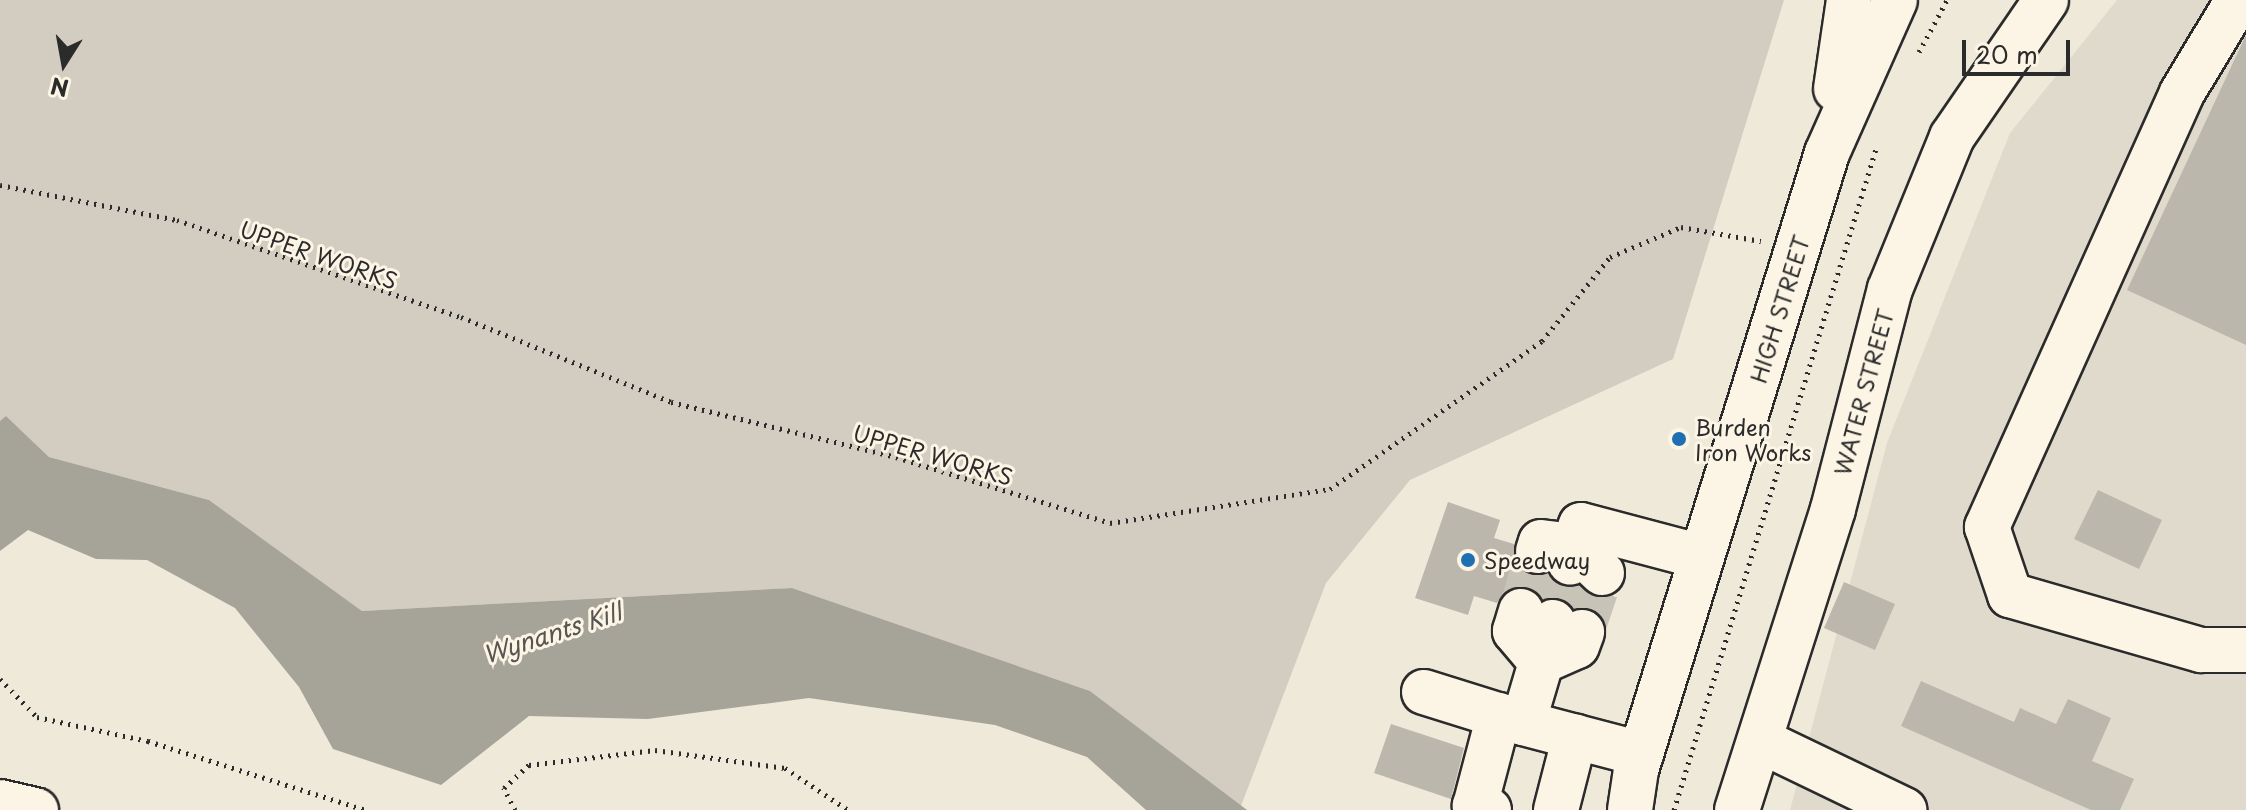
<!DOCTYPE html>
<html>
<head>
<meta charset="utf-8">
<style>
  body { margin:0 }
  #map { position:relative; width:2246px; height:810px; overflow:hidden; background:#efe9da; font-family:"Playpen Sans",sans-serif }
  div>[style] { position:absolute }
  .built>* { inset:0; background:#e0dacc }
  .green>* { inset:0; background:#d2cdc0 }
  .water>* { inset:0; background:#a6a399 }
  .building>* { inset:0; background:#bcb7ac }
  .minor-tunnel>* { height:44px; margin-top:-22px; transform-origin:0; background:repeating-linear-gradient(90deg,#c8c3b7 0 44px,transparent 0 66px) }
  .path>* { height:5px; margin-top:-2.5px; transform-origin:0; background:repeating-linear-gradient(90deg,#2b2b2b 0 2px,transparent 0 8px) }
  .roads { filter:drop-shadow(2px 0 #2b2b2b) drop-shadow(-2px 0 #2b2b2b) drop-shadow(0 2px #2b2b2b) drop-shadow(0 -2px #2b2b2b) }
  .minor>* { height:44px; margin:-22px; padding:0 22px; transform-origin:22px; border-radius:22px; background:#fcf5e5 }
  .major>* { height:44px; margin:-22px; padding:0 22px; transform-origin:22px; border-radius:22px; background:#fcf5e5 }
  .dots>* { width:22px; height:22px; translate:-50% -50%; box-sizing:border-box; border:4px solid #fcf5e5; border-radius:50% }
  span { translate:-50% -50%; white-space:nowrap; text-align:center; line-height:1.15; -webkit-text-stroke:6px #fcf5e5; paint-order:stroke }
  .street-label { font-size:22px; color:#2b2b2b }
  .poi-label { font-size:22px; color:#2b2b2b }
  .left { translate:0 -50%; text-align:left }
  .water-label { font-size:24px; color:#565552; font-style:italic }
  .north { position:absolute; left:24px; top:24px; width:80px; height:80px; -webkit-text-stroke:6px #fcf5e5; paint-order:stroke; rotate:191deg; font-size:22px; font-weight:700; line-height:32px; text-align:center; color:#2b2b2b }
  .north::after { content:''; display:block; margin:auto; width:28px; height:36px; background:#2b2b2b; clip-path:polygon(50% 0,100% 100%,50% 72%,0 100%) }
  .scale { position:absolute; left:1962px; top:40px; width:108px; height:36px; box-sizing:border-box; border:4px solid #2b2b2b; border-top:0; padding-left:10px; font-size:24px; line-height:28px; white-space:nowrap; color:#2b2b2b; -webkit-text-stroke:6px #fcf5e5; paint-order:stroke }
</style>
</head>
<body>
<div id="map">
  <div class="built">
    <div style="clip-path:polygon(2117px 0,2246px 0,2246px 810px,1790px 810px,1887px 443px,2010px 133px)"></div>
  </div>
  <div class="green">
    <div style="clip-path:polygon(0 0,1784px 0,1673px 359px,1410px 480px,1326px 583px,1241px 806px,1090px 691px,792px 588px,362px 611px,209px 500px,49px 457px,6px 416px,0 421px)"></div>
  </div>
  <div class="water">
    <div style="clip-path:polygon(6px 416px,49px 457px,209px 500px,362px 611px,792px 588px,1090px 691px,1247px 810px,1146px 810px,1087px 757px,995px 725px,809px 698px,648px 719px,529px 716px,441px 785px,333px 749px,299px 687px,235px 608px,147px 560px,96px 559px,28px 530px,0 551px,0 421px)"></div>
  </div>
  <div class="building">
    <div style="clip-path:polygon(2246px 35px,2246px 345px,2127px 290px)"></div>
    <div style="clip-path:polygon(2098px 490px,2162px 520px,2139px 569px,2074px 539px)"></div>
    <div style="clip-path:polygon(1448px 502px,1500px 520px,1494px 538px,1514px 544px,1519px 567px,1529px 574px,1548px 573px,1564px 587px,1608px 597px,1601px 616px,1559px 598px,1543px 600px,1527px 587px,1504px 592px,1497px 603px,1474px 596px,1468px 615px,1415px 598px)"></div>
    <div style="clip-path:polygon(1844px 582px,1895px 604px,1875px 650px,1824px 628px)"></div>
    <div style="clip-path:polygon(1921px 681px,2014px 722px,2020px 708px,2056px 724px,2068px 699px,2111px 718px,2092px 761px,2134px 779px,2120px 810px,2091px 810px,1901px 726px)"></div>
    <div style="clip-path:polygon(1391px 724px,1464px 748px,1451px 799px,1374px 773px)"></div>
  </div>
  <div class="minor-tunnel">
    <div style="left:1521px;top:611px;width:62px;rotate:-74.2deg"></div>
    <div style="left:1553px;top:622px;width:61px;rotate:-73.9deg"></div>
    <div style="left:1582px;top:632px;width:62px;rotate:-71.3deg"></div>
  </div>
  <div class="path">
    <div style="left:1919px;top:52px;width:59px;rotate:-61.7deg"></div>
    <div style="left:0;top:185px;width:180px;rotate:11.2deg"></div>
    <div style="left:177px;top:220px;width:300px;rotate:18.9deg"></div>
    <div style="left:461px;top:317px;width:227px;rotate:22deg"></div>
    <div style="left:671px;top:402px;width:232px;rotate:13.7deg"></div>
    <div style="left:896px;top:457px;width:224px;rotate:17.1deg"></div>
    <div style="left:1110px;top:523px;width:223px;rotate:-8.8deg"></div>
    <div style="left:1330px;top:489px;width:259px;rotate:-34.9deg"></div>
    <div style="left:1542px;top:341px;width:108px;rotate:-51deg"></div>
    <div style="left:1610px;top:257px;width:77px;rotate:-22.9deg"></div>
    <div style="left:1681px;top:227px;width:81px;rotate:9.9deg"></div>
    <div style="left:0;top:679px;width:53px;rotate:45.8deg"></div>
    <div style="left:37px;top:717px;width:114px;rotate:12.2deg"></div>
    <div style="left:148px;top:741px;width:228px;rotate:17.6deg"></div>
    <div style="left:515px;top:810px;width:25px;rotate:-117deg"></div>
    <div style="left:504px;top:788px;width:34px;rotate:-43deg"></div>
    <div style="left:529px;top:765px;width:127px;rotate:-6.8deg"></div>
    <div style="left:655px;top:750px;width:131px;rotate:7.9deg"></div>
    <div style="left:785px;top:768px;width:76px;rotate:33.7deg"></div>
    <div style="left:1674px;top:810px;width:691px;rotate:-73.01deg"></div>
  </div>
  <div class="roads">
    <div class="minor">
      <div style="left:2238px;top:0;width:109px;rotate:121.1deg"></div>
      <div style="left:2182px;top:93px;width:476px;rotate:114.2deg"></div>
      <div style="left:1987px;top:527px;width:72px;rotate:71.3deg"></div>
      <div style="left:2010px;top:595px;width:199px;rotate:16.1deg"></div>
      <div style="left:2201px;top:650px;width:45px"></div>
      <div style="left:1538px;top:551px;width:9px;rotate:-72deg"></div>
      <div style="left:1541px;top:542px;width:33px;rotate:7deg"></div>
      <div style="left:1574px;top:546px;width:17px;rotate:103deg"></div>
      <div style="left:1602px;top:573px;width:39px;rotate:-136deg"></div>
      <div style="left:1574px;top:546px;width:22px;rotate:-72deg"></div>
      <div style="left:1581px;top:525px;width:125px;rotate:14.8deg"></div>
      <div style="left:1521px;top:611px;width:21px;rotate:107deg"></div>
      <div style="left:1515px;top:631px;width:40px;rotate:50deg"></div>
      <div style="left:1541px;top:662px;width:39px;rotate:-24deg"></div>
      <div style="left:1577px;top:646px;width:15px;rotate:-70deg"></div>
      <div style="left:1553px;top:622px;width:105px;rotate:106.5deg"></div>
      <div style="left:1523px;top:723px;width:122px;rotate:14.7deg"></div>
      <div style="left:1424px;top:692px;width:104px;rotate:17.4deg"></div>
      <div style="left:1763px;top:742px;width:157px;rotate:25.7deg"></div>
      <div style="left:1489px;top:810px;width:15px;rotate:-164deg"></div>
      <div style="left:1475px;top:806px;width:94px;rotate:-75.2deg"></div>
      <div style="left:1556px;top:810px;width:76px;rotate:-75.6deg"></div>
      <div style="left:1737px;top:810px;width:316px;rotate:-72.3deg"></div>
      <div style="left:1833px;top:509px;width:227px;rotate:-75.5deg"></div>
      <div style="left:1890px;top:289px;width:164px;rotate:-67.8deg"></div>
      <div style="left:1952px;top:137px;width:166px;rotate:-55.5deg"></div>
    </div>
    <div class="major">
      <div style="left:1836px;top:89px;width:90px;rotate:-81.7deg"></div>
      <div style="left:0;top:802px;width:37px;rotate:13deg"></div>
      <div style="left:1630px;top:810px;width:40px;rotate:-81.5deg"></div>
      <div style="left:1636px;top:770px;width:646px;rotate:-72.8deg"></div>
      <div style="left:1827px;top:153px;width:167px;rotate:-66deg"></div>
    </div>
  </div>
  <div class="dots">
    <div style="left:1679px;top:439px;background:#1f6fb2"></div>
    <div style="left:1468px;top:560px;background:#1f6fb2"></div>
  </div>
  <div class="street-label">
    <span style="left:319px;top:254px;rotate:19deg">UPPER WORKS</span>
    <span style="left:1779px;top:309px;rotate:-73deg">HIGH STREET</span>
    <span style="left:1863px;top:392px;rotate:-75deg">WATER STREET</span>
    <span style="left:933px;top:454px;rotate:16deg">UPPER WORKS</span>
  </div>
  <div class="poi-label">
    <span class="left" style="left:1695px;top:439px">Burden<br>Iron Works</span>
    <span class="left" style="left:1484px;top:560px">Speedway</span>
  </div>
  <div class="water-label">
    <span style="left:552px;top:633px;rotate:-18deg">Wynants Kill</span>
  </div>
  <div class="north">N</div>
  <div class="scale">20 m</div>
</div>
</body>
</html>
